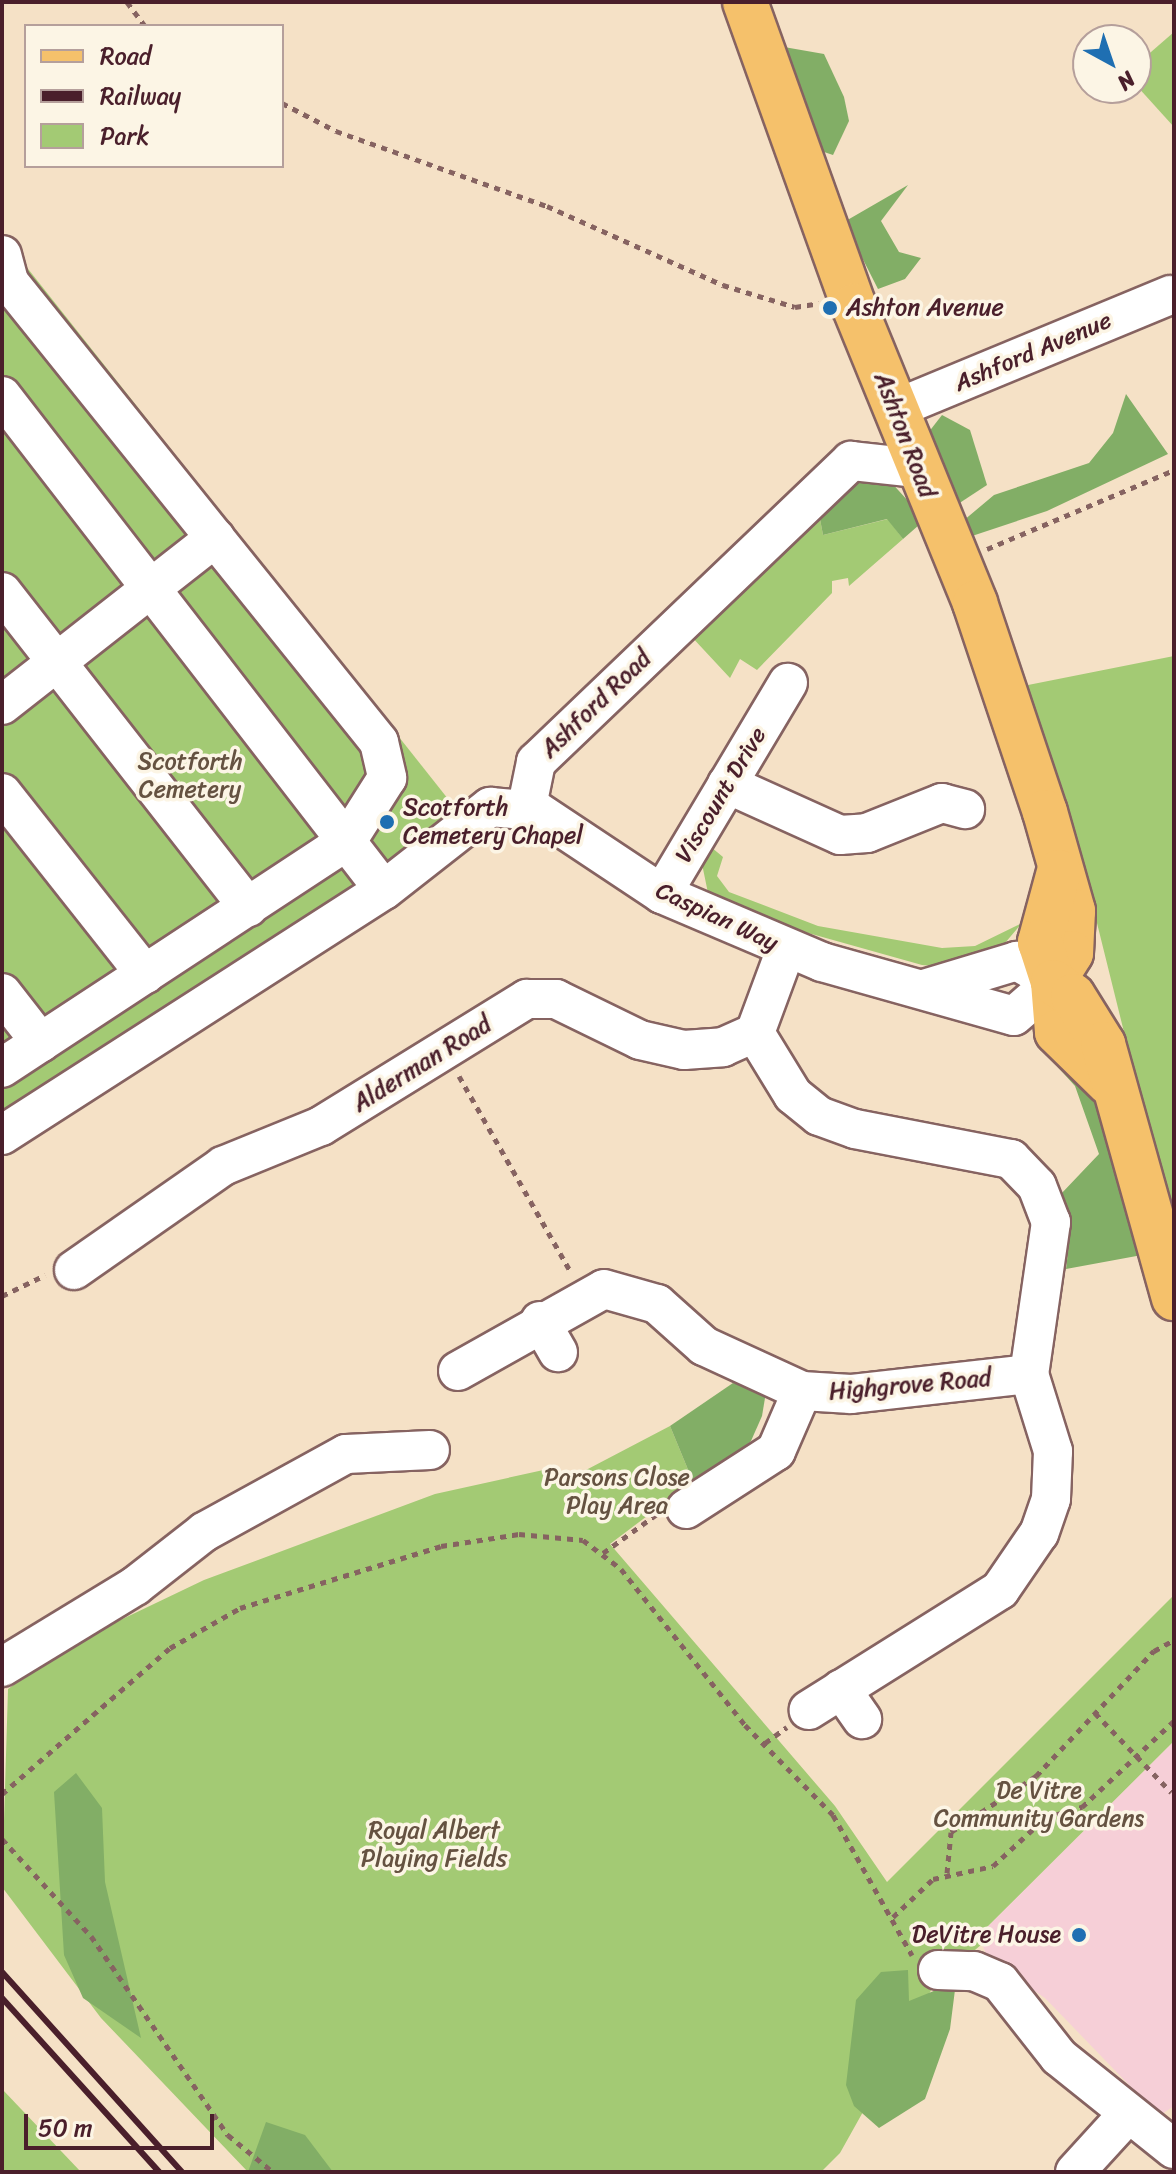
<!DOCTYPE html>
<html>
<head>
<meta charset="utf-8">
<style>
  body { margin:0 }
  #map { position:relative; width:1176px; height:2174px; overflow:hidden; background:#f5e1c6; font-family:Sriracha,sans-serif }
  div>[style] { position:absolute }
  .built>* { inset:0; background:#f6cfd7 }
  .green>* { inset:0; background:#a3ca74 }
  .forest>* { inset:0; background:#82ae66 }
  .path>* { height:5px; margin-top:-2.5px; transform-origin:0; background:repeating-linear-gradient(90deg,#866361 0 6px,transparent 0 12px) }
  .roads { filter:drop-shadow(2px 0 #866361) drop-shadow(-2px 0 #866361) drop-shadow(0 2px #866361) drop-shadow(0 -2px #866361) }
  .minor>* { height:38px; margin:-19px; padding:0 19px; transform-origin:19px; border-radius:19px; background:#fff }
  .major>* { height:44px; margin:-22px; padding:0 22px; transform-origin:22px; border-radius:22px; background:#f5c16b }
  .rail>* { height:6px; margin:-3px; padding:0 3px; transform-origin:3px; border-radius:3px; background:#4a1f2b }
  .dots>* { width:22px; height:22px; translate:-50% -50%; box-sizing:border-box; border:4px solid #fcf5e5; border-radius:50% }
  span { translate:-50% -50%; white-space:nowrap; text-align:center; line-height:1.15; -webkit-text-stroke:7px #fcf5e5; paint-order:stroke }
  .poi-label { font-size:24px; color:#4a1f2b }
  .left { translate:0 -50%; text-align:left }
  .right { translate:-100% -50%; text-align:right }
  .street-label { font-size:24px; color:#4a1f2b }
  .park-label { font-size:24px; color:#655241 }
  .frame { position:absolute; inset:0; border:4px solid #4a1f2b; pointer-events:none }
  .legend { position:absolute; left:24px; top:24px; width:260px; height:144px; box-sizing:border-box; background:#fcf5e5; border:2px solid #b59f9b; margin:0; padding:10px 14px; list-style:none; font-size:24px; color:#4a1f2b }
  .legend li { display:flex; align-items:center; gap:16px; height:40px }
  .legend b { width:40px; border:2px solid #b59f9b }
  .north { position:absolute; left:1072px; top:24px; width:80px; height:80px; box-sizing:border-box; background:#fcf5e5; border:2px solid #b59f9b; border-radius:50%; rotate:140deg; font-size:22px; font-weight:700; line-height:32px; text-align:center; color:#4a1f2b }
  .north::after { content:''; display:block; margin:auto; width:28px; height:36px; background:#1f6fb2; clip-path:polygon(50% 0,100% 100%,50% 72%,0 100%) }
  .scale { position:absolute; left:24px; top:2114px; width:190px; height:36px; box-sizing:border-box; border:4px solid #4a1f2b; border-top:0; padding-left:10px; font-size:24px; line-height:28px; white-space:nowrap; color:#4a1f2b; -webkit-text-stroke:6px #fcf5e5; paint-order:stroke }
</style>
</head>
<body>
<div id="map">
  <div class="built">
    <div style="clip-path:polygon(1174px 1741px,1174px 2106px,1159px 2116px,1045px 1998px,989px 1961px,982px 1944px,987px 1927px)"></div>
  </div>
  <div class="green">
    <div style="clip-path:polygon(1174px 32px,1174px 127px,1136px 85px,1136px 65px)"></div>
    <div style="clip-path:polygon(2px 236px,456px 809px,362px 884px,2px 1114px)"></div>
    <div style="clip-path:polygon(820px 519px,823px 535px,888px 519px,903px 539px,849px 586px,848px 578px,832px 581px,832px 593px,757px 670px,740px 659px,730px 678px,690px 635px)"></div>
    <div style="clip-path:polygon(1174px 656px,1174px 1234px,1068px 806px,1023px 686px)"></div>
    <div style="clip-path:polygon(711px 847px,723px 857px,717px 876px,729px 892px,818px 926px,942px 948px,975px 946px,1022px 923px,999px 950px,944px 967px,922px 965px,801px 931px,708px 893px,702px 864px)"></div>
    <div style="clip-path:polygon(670px 1426px,696px 1489px,667px 1501px,610px 1544px,835px 1806px,887px 1882px,1174px 1595px,1174px 1741px,987px 1927px,982px 1944px,934px 1985px,840px 2153px,821px 2172px,248px 2172px,101px 2018px,2px 1887px,8px 1689px,87px 1636px,204px 1580px,435px 1494px,548px 1469px,565px 1481px)"></div>
    <div style="clip-path:polygon(2px 2089px,81px 2172px,2px 2172px)"></div>
  </div>
  <div class="forest">
    <div style="clip-path:polygon(784px 47px,824px 54px,844px 97px,849px 121px,833px 155px,818px 150px)"></div>
    <div style="clip-path:polygon(908px 185px,881px 221px,899px 252px,921px 258px,905px 279px,878px 289px,844px 222px)"></div>
    <div style="clip-path:polygon(1126px 394px,1168px 454px,1047px 511px,969px 537px,963px 521px,994px 495px,1089px 463px,1113px 433px)"></div>
    <div style="clip-path:polygon(942px 415px,970px 430px,987px 485px,955px 506px,928px 433px)"></div>
    <div style="clip-path:polygon(865px 476px,889px 480px,909px 502px,919px 525px,903px 539px,887px 519px,823px 535px,820px 519px)"></div>
    <div style="clip-path:polygon(1065px 1056px,1091px 1084px,1110px 1125px,1142px 1255px,1066px 1269px,1070px 1235px,1060px 1195px,1099px 1154px,1075px 1086px,1055px 1064px)"></div>
    <div style="clip-path:polygon(733px 1383px,766px 1392px,762px 1416px,751px 1441px,696px 1489px,670px 1426px)"></div>
    <div style="clip-path:polygon(76px 1773px,102px 1808px,105px 1882px,141px 2038px,83px 1998px,64px 1955px,54px 1792px)"></div>
    <div style="clip-path:polygon(908px 1970px,909px 2001px,956px 1982px,950px 2029px,925px 2099px,879px 2128px,854px 2106px,846px 2085px,856px 2000px,881px 1972px)"></div>
    <div style="clip-path:polygon(266px 2122px,305px 2135px,333px 2172px,248px 2172px)"></div>
  </div>
  <div class="path">
    <div style="left:127px;top:2px;width:30px;rotate:53deg"></div>
    <div style="left:282px;top:103px;width:61px;rotate:27.4deg"></div>
    <div style="left:336px;top:131px;width:224px;rotate:19.6deg"></div>
    <div style="left:547px;top:206px;width:193px;rotate:24.2deg"></div>
    <div style="left:723px;top:285px;width:75px;rotate:17deg"></div>
    <div style="left:795px;top:307px;width:24px;rotate:-9deg"></div>
    <div style="left:987px;top:549px;width:203px;rotate:-22.9deg"></div>
    <div style="left:459px;top:1076px;width:226px;rotate:60.3deg"></div>
    <div style="left:2px;top:1296px;width:48px;rotate:-26deg"></div>
    <div style="left:603px;top:1553px;width:67px;rotate:-35.8deg"></div>
    <div style="left:1095px;top:1713px;width:110px;rotate:46.1deg"></div>
    <div style="left:765px;top:1743px;width:27px;rotate:-36deg"></div>
    <div style="left:2px;top:1794px;width:223px;rotate:-41deg"></div>
    <div style="left:170px;top:1648px;width:81px;rotate:-29.7deg"></div>
    <div style="left:240px;top:1608px;width:210px;rotate:-17.1deg"></div>
    <div style="left:441px;top:1546px;width:79px;rotate:-8.7deg"></div>
    <div style="left:519px;top:1534px;width:64px;rotate:5.4deg"></div>
    <div style="left:583px;top:1540px;width:48px;rotate:37.3deg"></div>
    <div style="left:621px;top:1569px;width:199px;rotate:51.5deg"></div>
    <div style="left:745px;top:1725px;width:126px;rotate:45.6deg"></div>
    <div style="left:833px;top:1815px;width:161px;rotate:60.6deg"></div>
    <div style="left:2px;top:1839px;width:132px;rotate:47.5deg"></div>
    <div style="left:91px;top:1936px;width:242px;rotate:55.5deg"></div>
    <div style="left:228px;top:2135px;width:58px;rotate:39.4deg"></div>
    <div style="left:947px;top:1873px;width:41px;rotate:-84.4deg"></div>
    <div style="left:951px;top:1832px;width:102px;rotate:-33.4deg"></div>
    <div style="left:1036px;top:1776px;width:172px;rotate:-46.7deg"></div>
    <div style="left:1154px;top:1651px;width:23px;rotate:-29deg"></div>
    <div style="left:893px;top:1917px;width:55px;rotate:-43.5deg"></div>
    <div style="left:933px;top:1879px;width:61px;rotate:-12.2deg"></div>
    <div style="left:993px;top:1866px;width:71px;rotate:-42.7deg"></div>
    <div style="left:1045px;top:1818px;width:39px;rotate:-17deg"></div>
    <div style="left:1082px;top:1807px;width:126px;rotate:-43.1deg"></div>
  </div>
  <div class="roads">
    <div class="minor">
      <div style="left:2px;top:255px;width:28px;rotate:75deg"></div>
      <div style="left:9px;top:282px;width:590px;rotate:51.19deg"></div>
      <div style="left:379px;top:742px;width:37px;rotate:77deg"></div>
      <div style="left:387px;top:778px;width:75px;rotate:122.4deg"></div>
      <div style="left:347px;top:841px;width:413px;rotate:146.7deg"></div>
      <div style="left:2px;top:396px;width:624px;rotate:52.29deg"></div>
      <div style="left:895px;top:409px;width:298px;rotate:-22.5deg"></div>
      <div style="left:2px;top:592px;width:400px;rotate:52deg"></div>
      <div style="left:2px;top:705px;width:271px;rotate:-38.1deg"></div>
      <div style="left:727px;top:784px;width:124px;rotate:24.3deg"></div>
      <div style="left:840px;top:835px;width:27px;rotate:-4deg"></div>
      <div style="left:867px;top:833px;width:81px;rotate:-21.8deg"></div>
      <div style="left:942px;top:803px;width:24px;rotate:15deg"></div>
      <div style="left:2px;top:793px;width:231px;rotate:51.7deg"></div>
      <div style="left:527px;top:806px;width:45px;rotate:-78.4deg"></div>
      <div style="left:536px;top:762px;width:436px;rotate:-43.7deg"></div>
      <div style="left:851px;top:461px;width:66px;rotate:6.1deg"></div>
      <div style="left:662px;top:894px;width:246px;rotate:-59.2deg"></div>
      <div style="left:786px;top:949px;width:90px;rotate:110.3deg"></div>
      <div style="left:755px;top:1033px;width:73px;rotate:58.5deg"></div>
      <div style="left:793px;top:1095px;width:33px;rotate:39deg"></div>
      <div style="left:819px;top:1116px;width:38px;rotate:20deg"></div>
      <div style="left:855px;top:1129px;width:159px;rotate:10.9deg"></div>
      <div style="left:1011px;top:1159px;width:37px;rotate:46deg"></div>
      <div style="left:1037px;top:1186px;width:39px;rotate:69deg"></div>
      <div style="left:1051px;top:1222px;width:154px;rotate:98.2deg"></div>
      <div style="left:1029px;top:1374px;width:81px;rotate:72.7deg"></div>
      <div style="left:1053px;top:1451px;width:48px;rotate:92.4deg"></div>
      <div style="left:1051px;top:1499px;width:36px;rotate:109deg"></div>
      <div style="left:1039px;top:1533px;width:69px;rotate:124.4deg"></div>
      <div style="left:1000px;top:1590px;width:226px;rotate:147.9deg"></div>
      <div style="left:2px;top:993px;width:63px;rotate:52deg"></div>
      <div style="left:2px;top:1135px;width:454px;rotate:-32.7deg"></div>
      <div style="left:384px;top:890px;width:135px;rotate:-38.1deg"></div>
      <div style="left:490px;top:807px;width:47px;rotate:4.9deg"></div>
      <div style="left:537px;top:811px;width:150px;rotate:33.6deg"></div>
      <div style="left:662px;top:894px;width:174px;rotate:23deg"></div>
      <div style="left:822px;top:962px;width:199px;rotate:15.7deg"></div>
      <div style="left:1014px;top:1016px;width:52px;rotate:-41.1deg"></div>
      <div style="left:1053px;top:982px;width:42px;rotate:-149.7deg"></div>
      <div style="left:1017px;top:961px;width:97px;rotate:163.2deg"></div>
      <div style="left:74px;top:1270px;width:182px;rotate:-34.9deg"></div>
      <div style="left:223px;top:1166px;width:106px;rotate:-22.2deg"></div>
      <div style="left:321px;top:1126px;width:242px;rotate:-31.7deg"></div>
      <div style="left:527px;top:999px;width:29px"></div>
      <div style="left:556px;top:999px;width:93px;rotate:26deg"></div>
      <div style="left:640px;top:1040px;width:45px;rotate:12.8deg"></div>
      <div style="left:684px;top:1050px;width:39px;rotate:-4deg"></div>
      <div style="left:723px;top:1047px;width:35px;rotate:-24deg"></div>
      <div style="left:540px;top:1321px;width:36px;rotate:60deg"></div>
      <div style="left:458px;top:1371px;width:167px;rotate:-29.3deg"></div>
      <div style="left:604px;top:1289px;width:55px;rotate:15.8deg"></div>
      <div style="left:657px;top:1304px;width:63px;rotate:41.8deg"></div>
      <div style="left:704px;top:1346px;width:108px;rotate:24.7deg"></div>
      <div style="left:802px;top:1391px;width:49px;rotate:3.5deg"></div>
      <div style="left:851px;top:1394px;width:179px;rotate:-6.4deg"></div>
      <div style="left:686px;top:1509px;width:107px;rotate:-32.8deg"></div>
      <div style="left:776px;top:1451px;width:65px;rotate:-66.6deg"></div>
      <div style="left:2px;top:1667px;width:156px;rotate:-31.3deg"></div>
      <div style="left:135px;top:1586px;width:88px;rotate:-38deg"></div>
      <div style="left:204px;top:1532px;width:162px;rotate:-28.8deg"></div>
      <div style="left:346px;top:1454px;width:84px;rotate:-2.7deg"></div>
      <div style="left:841px;top:1689px;width:37px;rotate:55deg"></div>
      <div style="left:938px;top:1970px;width:36px;rotate:2deg"></div>
      <div style="left:974px;top:1971px;width:28px;rotate:23deg"></div>
      <div style="left:1000px;top:1982px;width:95px;rotate:51.8deg"></div>
      <div style="left:1059px;top:2057px;width:147px;rotate:38.7deg"></div>
      <div style="left:1075px;top:2172px;width:77px;rotate:-47.6deg"></div>
    </div>
    <div class="major">
      <div style="left:745px;top:2px;width:323px;rotate:70.3deg"></div>
      <div style="left:854px;top:306px;width:321px;rotate:67.8deg"></div>
      <div style="left:975px;top:603px;width:220px;rotate:71.5deg"></div>
      <div style="left:1045px;top:812px;width:103px;rotate:74.2deg"></div>
      <div style="left:1073px;top:911px;width:42px;rotate:92.7deg"></div>
      <div style="left:1071px;top:953px;width:34px;rotate:122deg"></div>
      <div style="left:1059px;top:872px;width:73px;rotate:105.2deg"></div>
      <div style="left:1040px;top:942px;width:42px;rotate:72deg"></div>
      <div style="left:1053px;top:982px;width:50px;rotate:85.4deg"></div>
      <div style="left:1057px;top:1032px;width:73px;rotate:44.4deg"></div>
      <div style="left:1053px;top:982px;width:24px;rotate:35deg"></div>
      <div style="left:1073px;top:996px;width:57px;rotate:58deg"></div>
      <div style="left:1103px;top:1044px;width:264px;rotate:74.4deg"></div>
    </div>
  </div>
  <div class="rail">
    <div style="left:2px;top:1972px;width:269px;rotate:48deg"></div>
    <div style="left:2px;top:1998px;width:234px;rotate:47.9deg"></div>
  </div>
  <div class="dots">
    <div style="left:830px;top:308px;background:#1f6fb2"></div>
    <div style="left:387px;top:822px;background:#1f6fb2"></div>
    <div style="left:1079px;top:1935px;background:#1f6fb2"></div>
  </div>
  <div class="poi-label">
    <span class="left" style="left:846px;top:308px">Ashton Avenue</span>
    <span class="left" style="left:403px;top:822px">Scotforth<br>Cemetery Chapel</span>
    <span class="right" style="left:1061px;top:1935px">DeVitre House</span>
  </div>
  <div class="street-label">
    <span style="left:1033px;top:352px;rotate:-23deg">Ashford Avenue</span>
    <span style="left:905px;top:435px;rotate:69deg">Ashton Road</span>
    <span style="left:596px;top:704px;rotate:-44deg">Ashford Road</span>
    <span style="left:721px;top:795px;rotate:-59deg">Viscount Drive</span>
    <span style="left:717px;top:917px;rotate:25deg">Caspian Way</span>
    <span style="left:422px;top:1064px;rotate:-32deg">Alderman Road</span>
    <span style="left:910px;top:1385px;rotate:-5deg">Highgrove Road</span>
  </div>
  <div class="park-label">
    <span style="left:190px;top:776px">Scotforth<br>Cemetery</span>
    <span style="left:617px;top:1492px">Parsons Close<br>Play Area</span>
    <span style="left:1039px;top:1805px">De Vitre<br>Community Gardens</span>
    <span style="left:434px;top:1845px">Royal Albert<br>Playing Fields</span>
  </div>
  <div class="frame"></div>
  <ul class="legend">
  <li><b style="height:10px;background:#f5c16b"></b>Road</li>
  <li><b style="height:10px;background:#4a1f2b"></b>Railway</li>
  <li><b style="height:22px;background:#a3ca74"></b>Park</li>
  </ul>
  <div class="north">N</div>
  <div class="scale">50 m</div>
</div>
</body>
</html>
